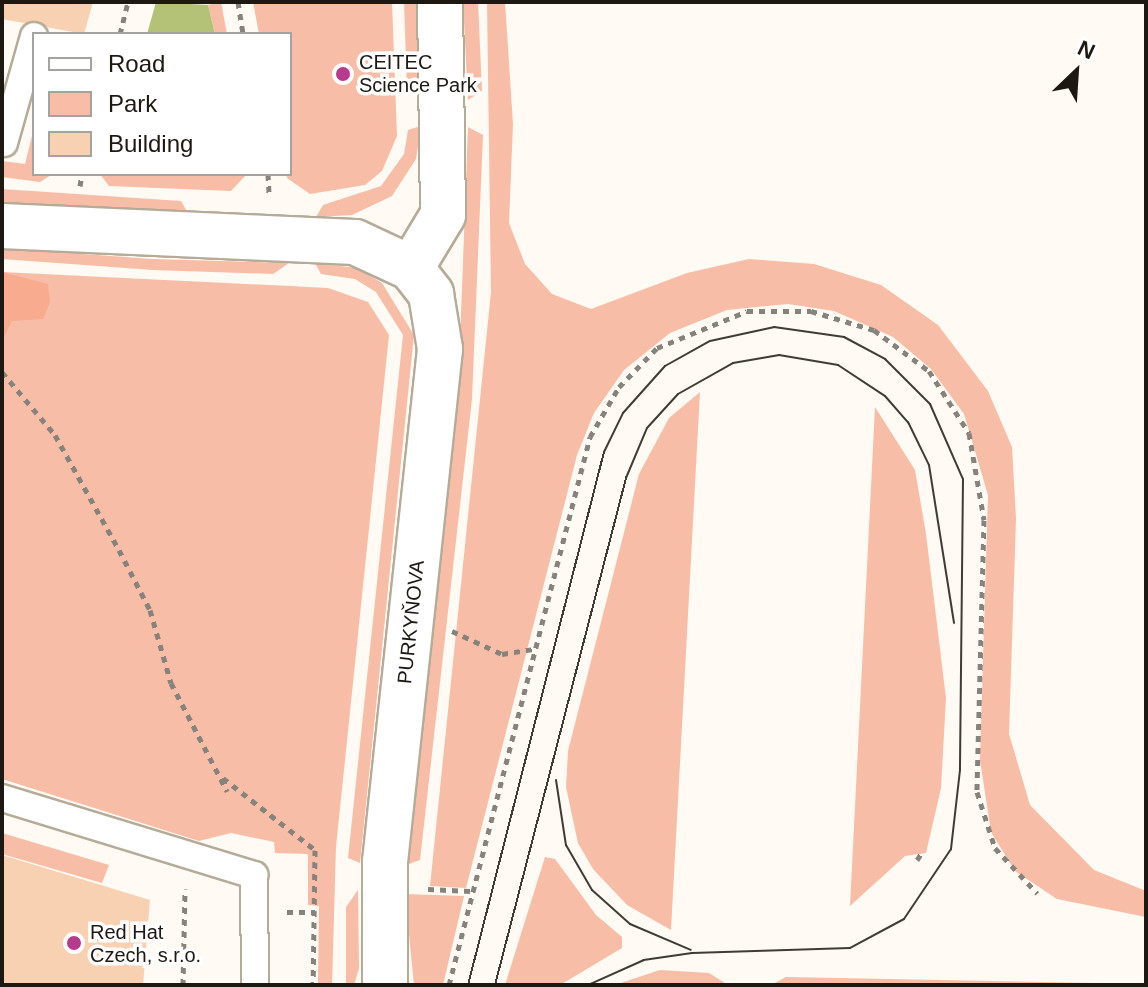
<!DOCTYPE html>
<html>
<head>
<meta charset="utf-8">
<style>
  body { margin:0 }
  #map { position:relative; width:1148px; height:987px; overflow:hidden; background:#fffaf3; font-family:Arial,sans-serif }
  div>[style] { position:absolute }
  .green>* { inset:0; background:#f8bda6 }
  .forest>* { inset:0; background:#f8ab8e }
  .water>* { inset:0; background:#b3c277 }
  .building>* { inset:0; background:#f8d1b2 }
  .path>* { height:5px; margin-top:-2.5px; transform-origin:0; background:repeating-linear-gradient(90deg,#87827b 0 6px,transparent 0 12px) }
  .roads { filter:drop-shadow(2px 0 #b5ab99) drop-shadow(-2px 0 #b5ab99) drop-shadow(0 2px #b5ab99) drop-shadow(0 -2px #b5ab99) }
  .service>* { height:26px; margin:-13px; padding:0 13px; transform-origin:13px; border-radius:13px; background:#fff }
  .minor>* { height:44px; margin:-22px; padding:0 22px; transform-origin:22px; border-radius:22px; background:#fff }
  .tram>* { height:2px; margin:-1px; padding:0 1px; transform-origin:1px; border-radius:1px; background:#403c35 }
  .dots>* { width:22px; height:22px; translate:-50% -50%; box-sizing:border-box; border:4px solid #fff; border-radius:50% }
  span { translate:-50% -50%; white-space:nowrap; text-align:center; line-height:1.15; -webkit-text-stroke:7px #fff; paint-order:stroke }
  .poi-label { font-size:20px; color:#1d1912 }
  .left { translate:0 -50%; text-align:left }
  .street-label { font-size:20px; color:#1d1912 }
  .frame { position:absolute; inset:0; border:4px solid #1d1912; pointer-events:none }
  .legend { position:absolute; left:32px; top:32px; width:260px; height:144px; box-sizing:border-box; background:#fff; border:2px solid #a5a3a0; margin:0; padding:10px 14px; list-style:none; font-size:24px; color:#1d1912 }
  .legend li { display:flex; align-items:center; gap:16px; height:40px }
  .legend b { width:40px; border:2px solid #a5a3a0 }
  .north { position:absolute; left:1036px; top:32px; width:80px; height:80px; -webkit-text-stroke:6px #fff; paint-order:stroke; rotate:25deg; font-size:22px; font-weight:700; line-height:32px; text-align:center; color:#1d1912 }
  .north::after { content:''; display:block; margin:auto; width:28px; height:36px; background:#1d1912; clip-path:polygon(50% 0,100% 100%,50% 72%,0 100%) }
</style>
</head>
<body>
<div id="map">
  <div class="green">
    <div style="clip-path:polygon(221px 2px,227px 34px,215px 34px,208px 5px)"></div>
    <div style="clip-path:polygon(253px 2px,392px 2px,397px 136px,382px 171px,365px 185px,310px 194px,287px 178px,290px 34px,259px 34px)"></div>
    <div style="clip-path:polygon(404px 2px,419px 2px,422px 98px,407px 89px)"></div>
    <div style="clip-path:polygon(463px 2px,478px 2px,482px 91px,468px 100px)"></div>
    <div style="clip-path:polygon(487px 2px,505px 2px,513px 124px,509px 223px,525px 264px,552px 294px,591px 309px,687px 273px,749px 259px,814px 264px,881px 285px,938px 325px,988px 391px,1012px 447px,1016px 519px,1009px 734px,1030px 805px,1094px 870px,1146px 891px,1146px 917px,1057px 899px,1015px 871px,991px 832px,980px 760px,988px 495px,964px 414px,931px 369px,893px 337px,834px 311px,788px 304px,727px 310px,670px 333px,624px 370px,594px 413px,577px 455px,466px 888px,430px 886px,491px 292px)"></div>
    <div style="clip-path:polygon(421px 126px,416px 159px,392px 196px,352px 215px,316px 217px,323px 205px,381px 186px,404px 154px,408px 130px)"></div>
    <div style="clip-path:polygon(468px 127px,483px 135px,472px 399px,420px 860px,406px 865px,458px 396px)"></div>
    <div style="clip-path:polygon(34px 128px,34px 174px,53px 174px,40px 182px,2px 177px,2px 161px,25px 164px)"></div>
    <div style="clip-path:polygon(100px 174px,247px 174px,231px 191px,109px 186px)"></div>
    <div style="clip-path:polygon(2px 189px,181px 201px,189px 215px,2px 202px)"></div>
    <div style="clip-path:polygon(2px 248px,152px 259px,289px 263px,273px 274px,153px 270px,2px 259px)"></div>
    <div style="clip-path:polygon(315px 263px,357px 268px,382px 283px,414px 335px,360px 863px,348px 858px,403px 335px,376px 292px,355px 279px,321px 274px)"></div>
    <div style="clip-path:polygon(2px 272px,328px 288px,368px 302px,389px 335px,336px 847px,332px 985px,318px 985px,319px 906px,308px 905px,308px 854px,275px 853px,274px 842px,231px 833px,199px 841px,2px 779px)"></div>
    <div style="clip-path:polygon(700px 392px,671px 930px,627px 905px,593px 869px,578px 843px,566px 787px,568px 751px,639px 474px,669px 418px)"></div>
    <div style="clip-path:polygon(875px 407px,915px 470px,926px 534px,946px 698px,941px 788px,926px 853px,905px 856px,850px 906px)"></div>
    <div style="clip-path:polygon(2px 833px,109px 865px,102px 883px,2px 854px)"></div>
    <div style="clip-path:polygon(545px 857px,555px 859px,596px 915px,622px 937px,622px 948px,560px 985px,505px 985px)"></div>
    <div style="clip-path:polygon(358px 890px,359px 968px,354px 985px,346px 985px,346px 907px)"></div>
    <div style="clip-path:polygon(405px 894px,464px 896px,443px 985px,414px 985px)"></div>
    <div style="clip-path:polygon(660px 970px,709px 973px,728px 985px,615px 985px)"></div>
    <div style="clip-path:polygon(786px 977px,1146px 984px,1146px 985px,771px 985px)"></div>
  </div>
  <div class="forest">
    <div style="clip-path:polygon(2px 272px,48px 284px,50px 302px,43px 319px,12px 321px,2px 341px)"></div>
  </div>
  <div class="water">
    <div style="clip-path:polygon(156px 2px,208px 5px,215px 34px,147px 34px)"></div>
  </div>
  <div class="building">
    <div style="clip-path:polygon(2px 2px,93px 2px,84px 34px,2px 19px)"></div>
    <div style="clip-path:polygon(2px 855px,150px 900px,143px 985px,2px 985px)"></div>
  </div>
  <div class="path">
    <div style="left:238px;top:2px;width:32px;rotate:81deg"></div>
    <div style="left:120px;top:34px;width:33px;rotate:-76deg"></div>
    <div style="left:268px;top:174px;width:20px;rotate:87deg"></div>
    <div style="left:80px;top:186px;width:12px;rotate:-81deg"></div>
    <div style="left:2px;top:372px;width:82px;rotate:49.9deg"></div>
    <div style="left:55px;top:435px;width:132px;rotate:60.9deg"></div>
    <div style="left:119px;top:550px;width:68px;rotate:62.7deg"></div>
    <div style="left:150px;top:610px;width:76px;rotate:74deg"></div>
    <div style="left:171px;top:683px;width:122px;rotate:62.6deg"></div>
    <div style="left:452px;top:631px;width:55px;rotate:24.7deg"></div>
    <div style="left:502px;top:654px;width:31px;rotate:-9deg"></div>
    <div style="left:223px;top:778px;width:117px;rotate:38deg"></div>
    <div style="left:315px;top:850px;width:135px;rotate:90.8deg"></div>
    <div style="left:917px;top:860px;width:7px;rotate:-56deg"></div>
    <div style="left:428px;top:889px;width:42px;rotate:2.7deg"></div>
    <div style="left:287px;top:912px;width:27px"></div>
    <div style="left:183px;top:985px;width:96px;rotate:-88.8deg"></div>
    <div style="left:449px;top:985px;width:566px;rotate:-75.57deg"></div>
    <div style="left:590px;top:437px;width:58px;rotate:-59.9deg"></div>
    <div style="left:619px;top:387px;width:54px;rotate:-45.7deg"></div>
    <div style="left:657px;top:348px;width:97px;rotate:-22.3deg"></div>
    <div style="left:747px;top:311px;width:64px"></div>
    <div style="left:811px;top:311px;width:66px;rotate:16.8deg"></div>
    <div style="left:874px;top:330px;width:69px;rotate:36.7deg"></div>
    <div style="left:929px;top:371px;width:74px;rotate:57.2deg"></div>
    <div style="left:969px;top:433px;width:88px;rotate:80.2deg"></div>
    <div style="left:984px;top:520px;width:272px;rotate:91.5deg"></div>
    <div style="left:977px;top:792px;width:59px;rotate:72.2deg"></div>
    <div style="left:995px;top:848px;width:62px;rotate:47deg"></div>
  </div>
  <div class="roads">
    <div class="service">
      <div style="left:4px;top:143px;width:111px;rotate:-74.3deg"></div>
      <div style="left:2px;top:798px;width:264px;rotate:17deg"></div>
      <div style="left:254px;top:875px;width:110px;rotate:89.5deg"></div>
    </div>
    <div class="minor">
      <div style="left:2px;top:226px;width:353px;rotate:2.6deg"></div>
      <div style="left:355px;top:242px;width:62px;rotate:24.9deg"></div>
      <div style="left:411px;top:268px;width:33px;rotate:52deg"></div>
      <div style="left:431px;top:294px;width:56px;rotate:80.7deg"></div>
      <div style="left:440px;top:349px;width:516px;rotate:96.12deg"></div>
      <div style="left:385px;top:862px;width:123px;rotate:90deg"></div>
      <div style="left:411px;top:268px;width:62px;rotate:-58.9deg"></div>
      <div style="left:443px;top:215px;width:213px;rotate:-90.8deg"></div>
    </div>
  </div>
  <div class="tram">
    <div style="left:556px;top:780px;width:66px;rotate:81.3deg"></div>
    <div style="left:566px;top:845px;width:52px;rotate:60deg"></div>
    <div style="left:592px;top:890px;width:51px;rotate:41.8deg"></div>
    <div style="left:630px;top:924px;width:66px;rotate:23.1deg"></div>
    <div style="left:468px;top:985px;width:550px;rotate:-75.69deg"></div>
    <div style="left:604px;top:452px;width:43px;rotate:-64deg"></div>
    <div style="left:623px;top:413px;width:63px;rotate:-48.2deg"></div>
    <div style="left:665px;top:366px;width:51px;rotate:-29.1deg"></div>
    <div style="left:710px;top:341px;width:66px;rotate:-12.3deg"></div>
    <div style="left:774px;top:327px;width:71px;rotate:8.1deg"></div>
    <div style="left:844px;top:337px;width:47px;rotate:28.2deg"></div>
    <div style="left:885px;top:359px;width:64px;rotate:45deg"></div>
    <div style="left:930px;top:404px;width:82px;rotate:66.3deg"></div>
    <div style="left:963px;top:479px;width:291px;rotate:90.6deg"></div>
    <div style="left:960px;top:770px;width:80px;rotate:96.5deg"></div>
    <div style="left:951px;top:849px;width:84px;rotate:123.9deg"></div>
    <div style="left:904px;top:919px;width:61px;rotate:151.8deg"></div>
    <div style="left:850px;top:948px;width:158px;rotate:178.2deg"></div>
    <div style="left:692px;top:953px;width:49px;rotate:171.7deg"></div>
    <div style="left:644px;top:960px;width:61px;rotate:155.9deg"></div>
    <div style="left:495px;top:985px;width:524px;rotate:-75.51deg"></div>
    <div style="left:626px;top:478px;width:54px;rotate:-67.2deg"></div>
    <div style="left:647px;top:428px;width:46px;rotate:-47.6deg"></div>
    <div style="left:678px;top:394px;width:63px;rotate:-29.4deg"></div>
    <div style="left:733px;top:363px;width:47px;rotate:-9.9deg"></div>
    <div style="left:779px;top:355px;width:60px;rotate:9.6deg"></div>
    <div style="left:838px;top:365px;width:56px;rotate:33.4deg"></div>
    <div style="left:885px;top:396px;width:35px;rotate:49deg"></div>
    <div style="left:908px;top:422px;width:48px;rotate:64deg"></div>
    <div style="left:929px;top:465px;width:160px;rotate:81deg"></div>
  </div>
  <div class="dots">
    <div style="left:343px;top:74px;background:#b73b8c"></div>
    <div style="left:74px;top:943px;background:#b73b8c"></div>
  </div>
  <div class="poi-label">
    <span class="left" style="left:359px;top:74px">CEITEC<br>Science Park</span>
    <span class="left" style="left:90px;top:944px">Red Hat<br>Czech, s.r.o.</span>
  </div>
  <div class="street-label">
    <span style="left:411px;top:622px;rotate:-84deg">PURKYŇOVA</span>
  </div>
  <div class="frame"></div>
  <ul class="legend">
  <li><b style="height:10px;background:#fff"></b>Road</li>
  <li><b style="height:22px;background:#f8bda6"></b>Park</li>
  <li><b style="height:22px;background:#f8d1b2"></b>Building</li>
  </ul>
  <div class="north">N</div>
</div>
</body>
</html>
